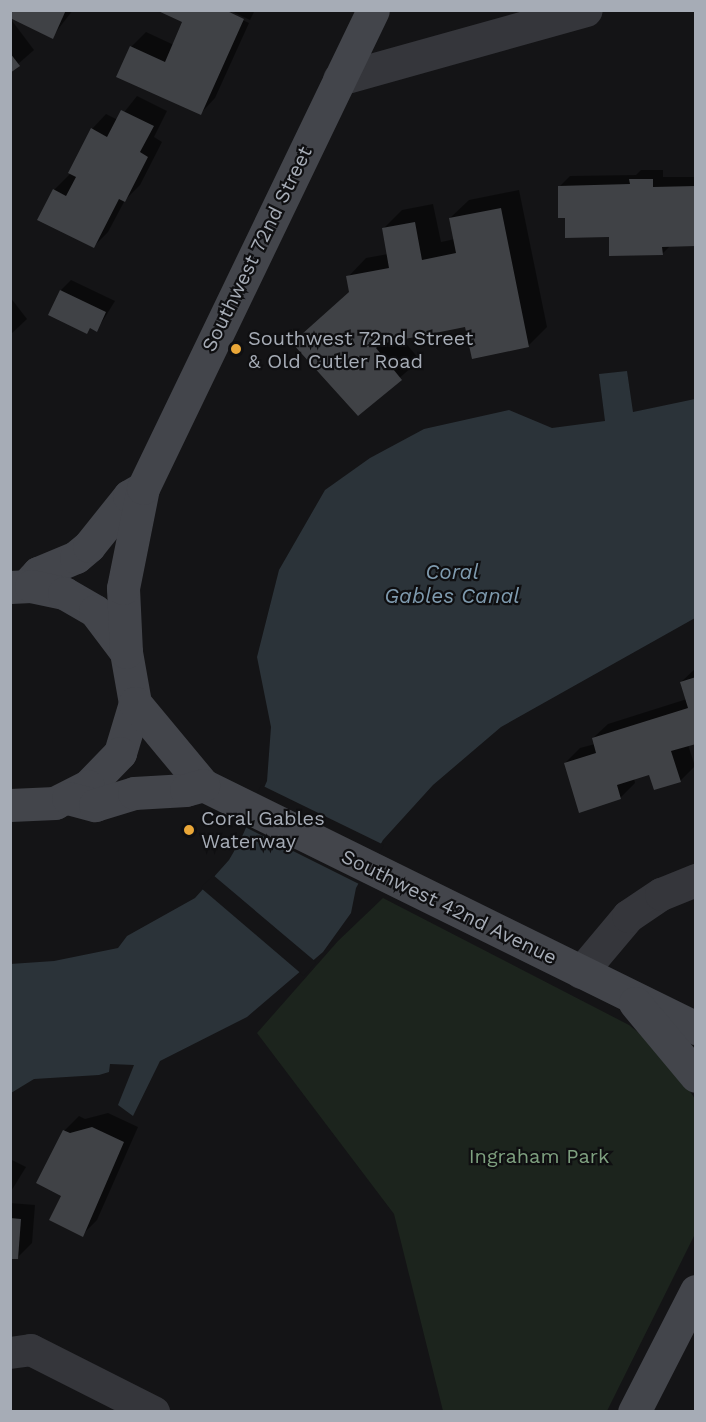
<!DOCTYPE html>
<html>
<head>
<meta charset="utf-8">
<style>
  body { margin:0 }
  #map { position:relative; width:706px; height:1422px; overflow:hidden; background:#141416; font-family:"Work Sans",sans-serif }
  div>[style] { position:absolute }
  .green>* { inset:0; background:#1c241d }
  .water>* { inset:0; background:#2b3339 }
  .pier>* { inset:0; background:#141416 }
  .shadow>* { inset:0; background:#0007 }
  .building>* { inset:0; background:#404246 }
  .minor>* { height:32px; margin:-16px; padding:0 16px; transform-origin:16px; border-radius:16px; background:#35363b }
  .tertiary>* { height:33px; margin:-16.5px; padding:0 16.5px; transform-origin:16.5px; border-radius:16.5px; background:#35363b }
  .secondary>* { height:33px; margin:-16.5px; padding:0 16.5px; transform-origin:16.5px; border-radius:16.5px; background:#43454b }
  .dots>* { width:16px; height:16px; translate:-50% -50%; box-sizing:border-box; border:3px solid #0f0f11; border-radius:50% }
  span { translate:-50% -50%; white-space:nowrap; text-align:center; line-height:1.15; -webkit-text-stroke:4.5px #0f0f11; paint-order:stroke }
  .street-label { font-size:20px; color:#a6acb6 }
  .poi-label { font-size:20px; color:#a6acb6 }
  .left { translate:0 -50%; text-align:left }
  .park-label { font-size:20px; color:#7ea07f }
  .water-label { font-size:21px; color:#7f9baf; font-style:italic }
  .frame { position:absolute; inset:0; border:12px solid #a6acb6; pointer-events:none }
</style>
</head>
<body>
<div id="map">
  <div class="green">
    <div style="clip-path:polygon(383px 898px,629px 1025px,667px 1056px,695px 1099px,695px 1234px,607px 1411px,443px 1411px,394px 1214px,257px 1033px,338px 941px)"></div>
  </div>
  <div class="water">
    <div style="clip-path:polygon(627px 371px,633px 412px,695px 399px,695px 618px,501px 727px,433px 785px,383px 840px,356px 888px,351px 913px,323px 952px,247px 1017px,160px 1061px,133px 1116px,118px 1105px,134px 1065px,110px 1064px,109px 1072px,99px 1075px,34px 1079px,11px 1093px,10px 964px,54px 961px,118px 948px,127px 936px,195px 898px,229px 860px,240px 841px,267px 781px,271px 727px,257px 657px,279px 570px,325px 490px,370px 458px,424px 429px,509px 410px,552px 428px,605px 421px,599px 374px)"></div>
  </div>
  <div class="pier">
    <div style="clip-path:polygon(261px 785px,384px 845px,361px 885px,243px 826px)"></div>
    <div style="clip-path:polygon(213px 875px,316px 962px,304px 976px,201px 888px)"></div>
  </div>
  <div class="shadow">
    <div style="clip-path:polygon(13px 10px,73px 10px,52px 37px)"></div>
    <div style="clip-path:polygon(221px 10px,249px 23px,215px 98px,201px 113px,131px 47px,146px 32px,174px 45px,184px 21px)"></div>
    <div style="clip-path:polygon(229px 10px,255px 10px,250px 20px)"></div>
    <div style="clip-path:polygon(10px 18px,34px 50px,10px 71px)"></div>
    <div style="clip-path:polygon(137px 96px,167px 111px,154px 137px,162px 142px,140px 185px,125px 200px,108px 232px,93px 247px,39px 219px,54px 190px,71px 173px,92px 129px,106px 114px,118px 120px)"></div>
    <div style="clip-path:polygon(641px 170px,663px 170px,663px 177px,696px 177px,696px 244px,671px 245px,662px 254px,566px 216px,560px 186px,570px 176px,636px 175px)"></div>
    <div style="clip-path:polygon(519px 190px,547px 327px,528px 346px,467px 325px,403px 340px,420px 360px,358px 414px,348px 277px,366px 258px,388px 254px,383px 229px,402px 210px,433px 204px,441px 242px,455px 239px,450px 218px,469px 200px)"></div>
    <div style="clip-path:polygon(71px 280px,115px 301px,97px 330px,91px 327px,87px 332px,61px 290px)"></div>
    <div style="clip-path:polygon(10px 297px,27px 319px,10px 335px)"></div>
    <div style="clip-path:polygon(696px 668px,696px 742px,688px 745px,695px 766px,680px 781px,650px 773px,634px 778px,635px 783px,620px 798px,565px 763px,580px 748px,595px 744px,593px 738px,608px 724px,687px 699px,681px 682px)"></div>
    <div style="clip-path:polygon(108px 1113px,138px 1127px,97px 1220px,82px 1235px,63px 1196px,64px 1131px,79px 1116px,85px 1119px)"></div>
    <div style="clip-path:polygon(10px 1159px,26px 1167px,10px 1193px)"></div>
    <div style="clip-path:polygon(10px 1203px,35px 1205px,32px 1243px,17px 1258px,10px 1258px)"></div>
  </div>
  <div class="building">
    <div style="clip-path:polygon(11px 10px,66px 10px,53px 39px,10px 18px)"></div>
    <div style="clip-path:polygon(156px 10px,225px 10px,244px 19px,201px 115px,116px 77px,130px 46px,165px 62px,182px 22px)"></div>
    <div style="clip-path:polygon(10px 53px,20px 66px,10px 73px)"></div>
    <div style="clip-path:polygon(121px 110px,154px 126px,140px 152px,148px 157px,125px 202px,119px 199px,94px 248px,37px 220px,53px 189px,66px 196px,76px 177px,68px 173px,91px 128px,107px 137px)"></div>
    <div style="clip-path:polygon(629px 179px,653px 179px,653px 187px,696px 186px,696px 246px,662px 247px,663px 255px,609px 256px,609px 237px,565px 238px,565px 218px,558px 218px,558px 186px,630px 184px)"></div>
    <div style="clip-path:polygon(501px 208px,529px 347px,472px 359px,465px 327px,380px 344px,376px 348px,402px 380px,358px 416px,292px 343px,349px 292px,346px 276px,389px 268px,382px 228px,415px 222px,422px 260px,456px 253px,449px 218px)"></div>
    <div style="clip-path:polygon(60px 290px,106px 312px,97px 332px,90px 328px,87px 334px,48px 315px)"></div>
    <div style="clip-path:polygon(696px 677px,696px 744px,671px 751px,681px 782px,654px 790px,649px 775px,617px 785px,621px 799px,579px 813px,564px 763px,596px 753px,592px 738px,688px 708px,680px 682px)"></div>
    <div style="clip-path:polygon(92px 1127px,124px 1142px,83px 1237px,49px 1220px,61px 1196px,36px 1183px,63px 1130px,70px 1133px)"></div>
    <div style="clip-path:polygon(10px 1218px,21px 1219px,18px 1259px,10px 1259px)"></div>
  </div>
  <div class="minor">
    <div style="left:10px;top:1353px;width:21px;rotate:-8deg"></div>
    <div style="left:31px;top:1350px;width:138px;rotate:26.8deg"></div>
  </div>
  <div class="tertiary">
    <div style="left:339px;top:79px;width:256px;rotate:-15.6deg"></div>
    <div style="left:581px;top:972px;width:73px;rotate:-50deg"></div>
    <div style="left:628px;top:916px;width:40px;rotate:-34deg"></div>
    <div style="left:661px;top:894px;width:38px;rotate:-22deg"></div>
  </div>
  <div class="secondary">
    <div style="left:26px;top:586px;width:18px;rotate:-47deg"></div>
    <div style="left:38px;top:573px;width:41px;rotate:-22.8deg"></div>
    <div style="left:76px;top:557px;width:17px;rotate:-40deg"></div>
    <div style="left:89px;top:546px;width:64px;rotate:-51.3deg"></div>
    <div style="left:129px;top:496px;width:14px;rotate:-30deg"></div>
    <div style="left:10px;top:587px;width:21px;rotate:-3deg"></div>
    <div style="left:31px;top:586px;width:34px;rotate:12deg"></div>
    <div style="left:64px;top:593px;width:36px;rotate:30deg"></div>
    <div style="left:95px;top:611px;width:51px;rotate:52.9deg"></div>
    <div style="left:126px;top:652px;width:52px;rotate:80deg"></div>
    <div style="left:135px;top:703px;width:52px;rotate:106.7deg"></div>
    <div style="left:120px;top:753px;width:46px;rotate:134.1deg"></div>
    <div style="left:88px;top:786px;width:37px;rotate:153deg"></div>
    <div style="left:55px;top:803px;width:45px;rotate:177.5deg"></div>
    <div style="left:126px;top:652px;width:64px;rotate:-92.7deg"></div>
    <div style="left:123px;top:588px;width:102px;rotate:-78.7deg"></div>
    <div style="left:143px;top:488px;width:530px;rotate:-64.3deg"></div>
    <div style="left:135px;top:703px;width:107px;rotate:50.3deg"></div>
    <div style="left:203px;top:785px;width:550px;rotate:26.24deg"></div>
    <div style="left:68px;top:798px;width:28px;rotate:15deg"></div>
    <div style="left:95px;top:805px;width:41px;rotate:-17.1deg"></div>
    <div style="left:134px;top:793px;width:52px;rotate:-3.3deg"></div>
    <div style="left:186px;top:790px;width:18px;rotate:-16deg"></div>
    <div style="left:635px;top:1003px;width:95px;rotate:50.1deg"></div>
    <div style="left:634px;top:1412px;width:136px;rotate:-62.9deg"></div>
  </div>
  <div class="dots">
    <div style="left:236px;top:349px;background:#eaa738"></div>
    <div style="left:189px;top:830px;background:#eaa738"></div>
  </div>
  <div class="street-label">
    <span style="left:257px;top:249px;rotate:-64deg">Southwest 72nd Street</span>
    <span style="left:449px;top:907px;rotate:26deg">Southwest 42nd Avenue</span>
  </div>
  <div class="poi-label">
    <span class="left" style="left:248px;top:350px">Southwest 72nd Street<br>&amp; Old Cutler Road</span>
    <span class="left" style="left:201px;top:830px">Coral Gables<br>Waterway</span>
  </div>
  <div class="park-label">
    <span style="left:539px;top:1156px">Ingraham Park</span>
  </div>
  <div class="water-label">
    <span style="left:452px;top:584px">Coral<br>Gables Canal</span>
  </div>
  <div class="frame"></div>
</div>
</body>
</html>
